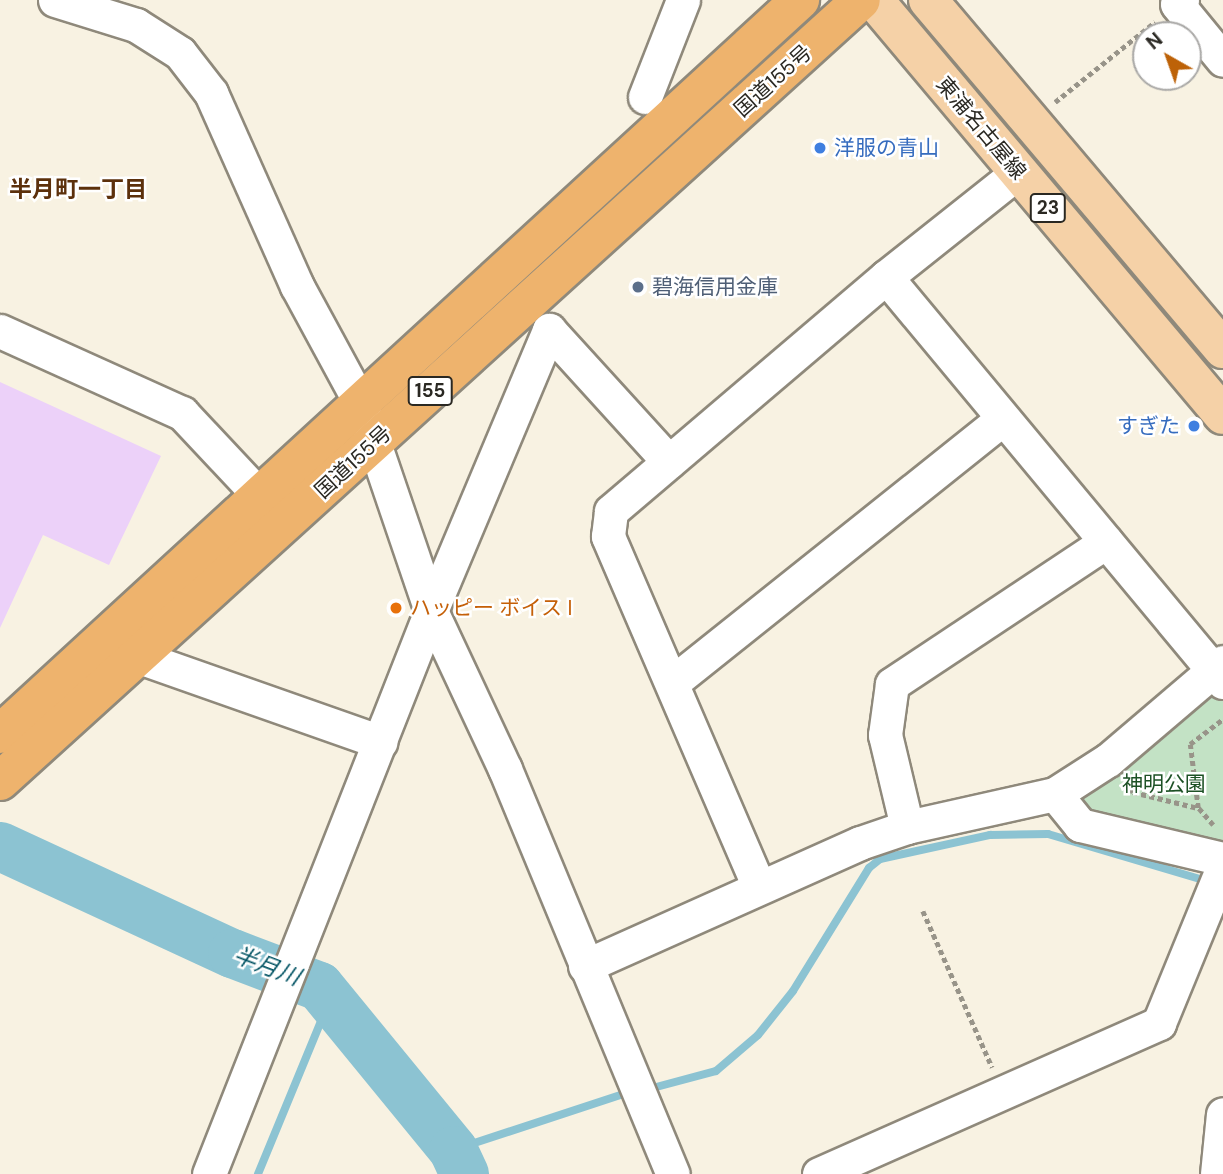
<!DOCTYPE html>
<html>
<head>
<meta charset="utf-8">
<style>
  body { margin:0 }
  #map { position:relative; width:1223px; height:1174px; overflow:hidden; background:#f8f2e2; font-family:"DM Sans","Noto Sans JP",sans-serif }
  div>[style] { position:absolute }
  .green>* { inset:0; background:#c3e2c5 }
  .stream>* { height:8px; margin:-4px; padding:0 4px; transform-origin:4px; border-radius:4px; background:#8cc3d2 }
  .river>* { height:49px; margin:-24.5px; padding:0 24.5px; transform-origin:24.5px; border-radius:24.5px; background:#8cc3d2 }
  .building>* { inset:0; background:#ecd1f9 }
  .path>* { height:4.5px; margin-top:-2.25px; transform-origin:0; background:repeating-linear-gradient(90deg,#989489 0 5px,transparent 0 8.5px) }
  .roads { filter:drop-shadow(2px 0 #8f897b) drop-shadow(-2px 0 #8f897b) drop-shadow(0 2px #8f897b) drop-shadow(0 -2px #8f897b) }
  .minor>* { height:33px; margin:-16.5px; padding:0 16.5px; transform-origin:16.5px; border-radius:16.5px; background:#fff }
  .major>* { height:38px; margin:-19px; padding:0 19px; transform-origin:19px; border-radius:19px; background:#f5d1a7 }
  .highway>* { height:38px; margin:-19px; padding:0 19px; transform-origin:19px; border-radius:19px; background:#eeb36d }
  .dots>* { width:19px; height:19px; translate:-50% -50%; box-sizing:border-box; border:4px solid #fff; border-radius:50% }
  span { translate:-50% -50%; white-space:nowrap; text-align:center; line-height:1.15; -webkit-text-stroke:5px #fff; paint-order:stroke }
  .shield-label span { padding:2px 5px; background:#fff; border:2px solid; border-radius:5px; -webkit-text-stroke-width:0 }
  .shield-label { font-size:19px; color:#2a2822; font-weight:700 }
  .street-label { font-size:21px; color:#2a2822 }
  .shop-label { font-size:21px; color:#366cbe }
  .left { translate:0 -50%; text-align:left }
  .right { translate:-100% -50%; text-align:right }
  .service-label { font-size:21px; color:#4e5e75 }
  .food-label { font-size:21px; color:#c56008 }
  .park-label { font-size:21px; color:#1d5125 }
  .neighbourhood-label { font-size:23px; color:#5c300b; font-weight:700 }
  .water-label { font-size:23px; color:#035464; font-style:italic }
  .north { position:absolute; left:1132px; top:21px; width:70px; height:70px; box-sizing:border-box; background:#fff; border:2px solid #aaa9a7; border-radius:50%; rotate:320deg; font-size:19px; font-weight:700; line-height:28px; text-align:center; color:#2a2822 }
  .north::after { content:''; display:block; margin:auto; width:24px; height:32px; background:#bd6208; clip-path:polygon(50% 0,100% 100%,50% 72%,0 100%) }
</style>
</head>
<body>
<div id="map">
  <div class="green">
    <div style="clip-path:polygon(1223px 682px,1223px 859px,1080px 825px,1055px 794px)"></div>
  </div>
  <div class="stream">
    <div style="left:645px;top:1090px;width:73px;rotate:-15deg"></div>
    <div style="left:716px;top:1071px;width:55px;rotate:-40.6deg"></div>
    <div style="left:758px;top:1035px;width:56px;rotate:-51.5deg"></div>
    <div style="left:793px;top:991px;width:145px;rotate:-58.3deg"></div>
    <div style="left:869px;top:868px;width:14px;rotate:-39deg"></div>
    <div style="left:880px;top:859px;width:113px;rotate:-12.3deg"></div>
    <div style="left:990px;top:835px;width:58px;rotate:-1deg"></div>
    <div style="left:1048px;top:834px;width:169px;rotate:16.5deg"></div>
    <div style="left:453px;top:1150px;width:185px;rotate:-18.2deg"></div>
    <div style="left:258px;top:1174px;width:189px;rotate:-67.6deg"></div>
  </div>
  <div class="river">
    <div style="left:0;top:846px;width:255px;rotate:24.8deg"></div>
    <div style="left:232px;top:953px;width:93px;rotate:20.8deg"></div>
    <div style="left:319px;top:986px;width:212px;rotate:50.7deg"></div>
    <div style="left:453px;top:1150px;width:26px;rotate:65deg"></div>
  </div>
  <div class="building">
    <div style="clip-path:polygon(0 382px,161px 456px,109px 565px,43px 535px,0 628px)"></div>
  </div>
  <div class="path">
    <div style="left:1055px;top:102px;width:128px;rotate:-38.7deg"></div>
    <div style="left:1125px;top:782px;width:13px;rotate:51deg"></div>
    <div style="left:1133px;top:792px;width:67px;rotate:13.8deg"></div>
    <div style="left:1213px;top:825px;width:23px;rotate:-131deg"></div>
    <div style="left:1198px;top:808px;width:64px;rotate:-97.1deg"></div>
    <div style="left:1190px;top:744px;width:41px;rotate:-37.1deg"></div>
    <div style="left:923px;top:911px;width:171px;rotate:66.1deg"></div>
  </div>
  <div class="roads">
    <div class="minor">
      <div style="left:55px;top:0;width:85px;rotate:17.2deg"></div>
      <div style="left:136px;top:25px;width:52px;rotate:32.5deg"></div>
      <div style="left:180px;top:53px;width:51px;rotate:52.2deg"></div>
      <div style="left:211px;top:93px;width:211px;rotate:66deg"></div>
      <div style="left:297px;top:286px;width:132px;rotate:61.5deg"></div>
      <div style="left:360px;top:402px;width:221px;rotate:71.2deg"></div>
      <div style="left:431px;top:611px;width:174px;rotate:64.9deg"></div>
      <div style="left:505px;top:769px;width:438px;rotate:67.5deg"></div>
      <div style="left:1182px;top:0;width:6px;rotate:141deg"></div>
      <div style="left:1177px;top:4px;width:72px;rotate:50.6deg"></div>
      <div style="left:645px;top:97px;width:104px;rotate:-68.6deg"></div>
      <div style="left:886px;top:277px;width:527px;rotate:50.24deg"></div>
      <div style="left:0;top:331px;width:200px;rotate:24.3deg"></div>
      <div style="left:182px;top:413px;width:112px;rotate:46.8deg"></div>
      <div style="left:139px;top:657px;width:256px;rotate:19.4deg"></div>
      <div style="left:673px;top:682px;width:422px;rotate:-38.6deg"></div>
      <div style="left:1055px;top:794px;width:40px;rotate:51deg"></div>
      <div style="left:1080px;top:825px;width:147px;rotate:13.4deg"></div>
      <div style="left:907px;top:827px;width:95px;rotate:-103.4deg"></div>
      <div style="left:885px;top:735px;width:51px;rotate:-82.2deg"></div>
      <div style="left:892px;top:684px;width:257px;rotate:-33.6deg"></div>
      <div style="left:759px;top:887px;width:382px;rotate:-113.3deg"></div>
      <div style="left:608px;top:536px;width:25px;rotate:-83deg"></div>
      <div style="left:611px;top:511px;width:361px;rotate:-40.4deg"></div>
      <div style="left:886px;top:277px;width:169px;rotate:-38.5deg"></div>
      <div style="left:585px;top:966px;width:301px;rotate:-24.1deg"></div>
      <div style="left:860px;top:843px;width:50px;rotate:-18.8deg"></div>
      <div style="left:907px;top:827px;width:152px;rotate:-12.6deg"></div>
      <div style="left:1055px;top:794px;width:63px;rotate:-32.7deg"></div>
      <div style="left:1108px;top:760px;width:151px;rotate:-40.4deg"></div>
      <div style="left:209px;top:1174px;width:605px;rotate:-68.48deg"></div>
      <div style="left:431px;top:611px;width:305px;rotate:-67.2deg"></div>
      <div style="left:549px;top:330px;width:178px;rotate:47.7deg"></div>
      <div style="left:819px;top:1174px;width:372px;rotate:-23.9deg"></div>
      <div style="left:1159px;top:1023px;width:169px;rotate:-67.7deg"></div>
      <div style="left:1217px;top:1174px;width:60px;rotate:-84.3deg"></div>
    </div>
    <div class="major">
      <div style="left:874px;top:0;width:542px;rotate:49.94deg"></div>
      <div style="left:928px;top:0;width:457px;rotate:49.8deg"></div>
    </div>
    <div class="highway">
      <div style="left:0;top:734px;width:1086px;rotate:-42.54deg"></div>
      <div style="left:0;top:781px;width:1162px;rotate:-42.21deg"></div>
    </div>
  </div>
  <div class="dots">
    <div style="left:820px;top:148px;background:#3f7fe0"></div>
    <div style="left:638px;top:287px;background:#5c6f8a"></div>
    <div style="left:1194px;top:426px;background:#3f7fe0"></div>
    <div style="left:396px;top:608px;background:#e8710a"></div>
  </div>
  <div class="shield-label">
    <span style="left:1048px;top:208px">23</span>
    <span style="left:430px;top:391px">155</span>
  </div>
  <div class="street-label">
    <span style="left:773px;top:81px;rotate:-42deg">国道155号</span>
    <span style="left:981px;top:128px;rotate:50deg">東浦名古屋線</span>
    <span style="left:353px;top:462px;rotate:-43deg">国道155号</span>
  </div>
  <div class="shop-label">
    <span class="left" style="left:834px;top:148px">洋服の青山</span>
    <span class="right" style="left:1180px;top:426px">すぎた</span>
  </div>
  <div class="service-label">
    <span class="left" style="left:652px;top:287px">碧海信用金庫</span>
  </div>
  <div class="food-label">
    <span class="left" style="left:410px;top:608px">ハッピー ボイス I</span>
  </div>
  <div class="park-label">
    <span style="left:1164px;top:784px">神明公園</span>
  </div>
  <div class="neighbourhood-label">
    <span style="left:78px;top:189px">半月町一丁目</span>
  </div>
  <div class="water-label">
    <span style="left:267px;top:966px;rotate:21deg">半月川</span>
  </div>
  <div class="north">N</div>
</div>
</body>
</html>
